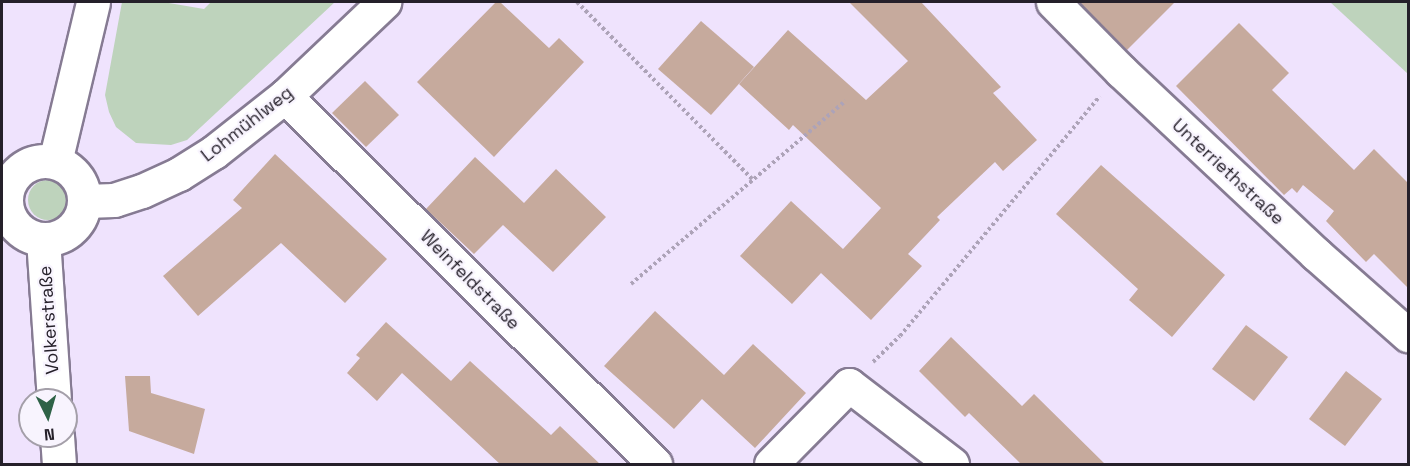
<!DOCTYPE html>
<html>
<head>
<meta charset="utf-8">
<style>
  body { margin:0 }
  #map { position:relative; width:1410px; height:466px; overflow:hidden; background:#efe3fd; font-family:"Space Grotesk",sans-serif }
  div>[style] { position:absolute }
  .green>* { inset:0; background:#bed3bc }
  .round { border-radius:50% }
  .building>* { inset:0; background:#c6aa9d }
  .path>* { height:4px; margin-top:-2px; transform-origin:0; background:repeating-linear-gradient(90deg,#ada3b8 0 3px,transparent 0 6px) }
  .roads { filter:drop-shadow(2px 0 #867b93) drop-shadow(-2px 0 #867b93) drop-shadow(0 2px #867b93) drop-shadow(0 -2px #867b93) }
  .minor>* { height:33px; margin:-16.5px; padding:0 16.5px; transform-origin:16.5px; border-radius:16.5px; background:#fff }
  .minor>.ring { margin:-16.5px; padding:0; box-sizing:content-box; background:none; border:33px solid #fff; border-radius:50% }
  span { translate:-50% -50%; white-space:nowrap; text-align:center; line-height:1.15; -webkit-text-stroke:4.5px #f8f4fe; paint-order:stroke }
  .street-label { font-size:18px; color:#25202a }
  .frame { position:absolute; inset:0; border:3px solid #25202a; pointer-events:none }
  .north { position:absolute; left:18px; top:388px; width:60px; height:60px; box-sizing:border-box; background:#f8f4fe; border:2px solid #a49fa9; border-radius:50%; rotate:175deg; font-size:16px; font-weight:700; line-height:24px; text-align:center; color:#25202a }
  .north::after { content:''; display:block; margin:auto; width:21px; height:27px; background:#2e6247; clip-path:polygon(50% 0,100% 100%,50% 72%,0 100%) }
</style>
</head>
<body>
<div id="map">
  <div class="green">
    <div style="clip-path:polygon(122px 2px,163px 2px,204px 9px,211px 2px,335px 2px,187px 140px,171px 145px,136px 143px,116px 127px,109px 112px,105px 95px)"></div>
    <div style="clip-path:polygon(1330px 2px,1408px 2px,1408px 74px)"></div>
    <div class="round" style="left:28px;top:180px;width:40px;height:40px"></div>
  </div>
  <div class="building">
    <div style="clip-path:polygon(496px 2px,500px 2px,549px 48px,559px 38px,584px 62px,494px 157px,417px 82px)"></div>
    <div style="clip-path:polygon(849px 2px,921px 2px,1001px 87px,993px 93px,1037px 140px,1003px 171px,995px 162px,937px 217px,940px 220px,908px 254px,922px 266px,871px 320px,821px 273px,792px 304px,740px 256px,791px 201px,843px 249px,881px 208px,793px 125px,789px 130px,739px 84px,788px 30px,866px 100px,908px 61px)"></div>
    <div style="clip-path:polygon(1079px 2px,1175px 2px,1127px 50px)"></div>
    <div style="clip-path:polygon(701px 21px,754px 67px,711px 115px,658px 69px)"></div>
    <div style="clip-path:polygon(1239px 23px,1289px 73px,1272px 90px,1354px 170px,1374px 149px,1408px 183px,1408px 288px,1374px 254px,1366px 262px,1326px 221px,1334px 211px,1303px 185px,1297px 193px,1292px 188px,1284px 195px,1176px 86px)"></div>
    <div style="clip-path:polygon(365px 81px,399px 115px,366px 147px,332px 113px)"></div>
    <div style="clip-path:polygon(275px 154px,387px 259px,345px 303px,281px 243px,198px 316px,163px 276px,242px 208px,233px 200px)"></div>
    <div style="clip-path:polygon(475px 157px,524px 203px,556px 169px,606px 217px,553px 272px,503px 225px,474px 254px,426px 209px)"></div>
    <div style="clip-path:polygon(1101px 165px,1225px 275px,1172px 337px,1129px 300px,1138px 289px,1056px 214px)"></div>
    <div style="clip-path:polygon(655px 311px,724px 375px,753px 344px,806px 393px,755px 448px,702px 399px,674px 429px,604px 366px)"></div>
    <div style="clip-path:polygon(386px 322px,451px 381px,470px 361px,551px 435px,560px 426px,601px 465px,501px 465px,402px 373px,377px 401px,347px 373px,360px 358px,356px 355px)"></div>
    <div style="clip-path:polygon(1246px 325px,1288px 357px,1254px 401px,1212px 369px)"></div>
    <div style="clip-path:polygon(951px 337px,1022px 406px,1034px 394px,1106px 465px,1022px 465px,969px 413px,965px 417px,919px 371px)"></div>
    <div style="clip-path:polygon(1346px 371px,1382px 399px,1345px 446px,1309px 419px)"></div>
    <div style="clip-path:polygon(125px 376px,150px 376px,151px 393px,205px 409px,194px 454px,129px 431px)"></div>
  </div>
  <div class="path">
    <div style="left:577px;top:2px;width:249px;rotate:45.3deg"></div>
    <div style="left:631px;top:284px;width:282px;rotate:-40.5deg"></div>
    <div style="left:873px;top:362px;width:37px;rotate:-44deg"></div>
    <div style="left:900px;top:336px;width:312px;rotate:-50.2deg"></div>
  </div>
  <div class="roads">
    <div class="minor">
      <div style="left:1053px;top:2px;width:97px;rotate:45.4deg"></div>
      <div style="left:1121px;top:71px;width:267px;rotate:43.2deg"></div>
      <div style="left:1316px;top:254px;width:123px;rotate:41.4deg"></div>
      <div style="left:285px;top:96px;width:522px;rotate:44.84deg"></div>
      <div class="ring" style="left:6px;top:161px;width:45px;height:45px"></div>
      <div style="left:55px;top:162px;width:164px;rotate:-76.6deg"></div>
      <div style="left:85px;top:201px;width:29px;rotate:-2deg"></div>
      <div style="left:114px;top:200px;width:29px;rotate:-18deg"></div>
      <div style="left:142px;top:191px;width:41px;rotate:-24.7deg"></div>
      <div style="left:179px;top:174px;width:41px;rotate:-32.2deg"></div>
      <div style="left:214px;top:152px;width:90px;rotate:-38.3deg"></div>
      <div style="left:285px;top:96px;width:137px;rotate:-43.5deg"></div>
      <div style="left:43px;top:239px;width:161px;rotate:86.1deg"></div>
      <div style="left:57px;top:436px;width:28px;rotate:86deg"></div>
      <div style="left:771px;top:464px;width:111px;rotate:-45.4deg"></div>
      <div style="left:849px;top:385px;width:130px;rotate:37.5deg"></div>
    </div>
  </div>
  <div class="street-label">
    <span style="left:247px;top:124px;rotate:-38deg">Lohmühlweg</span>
    <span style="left:1228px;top:172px;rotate:43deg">Unterriethstraße</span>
    <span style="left:470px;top:280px;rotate:45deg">Weinfeldstraße</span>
    <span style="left:49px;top:320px;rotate:-94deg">Volkerstraße</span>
  </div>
  <div class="frame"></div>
  <div class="north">N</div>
</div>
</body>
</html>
